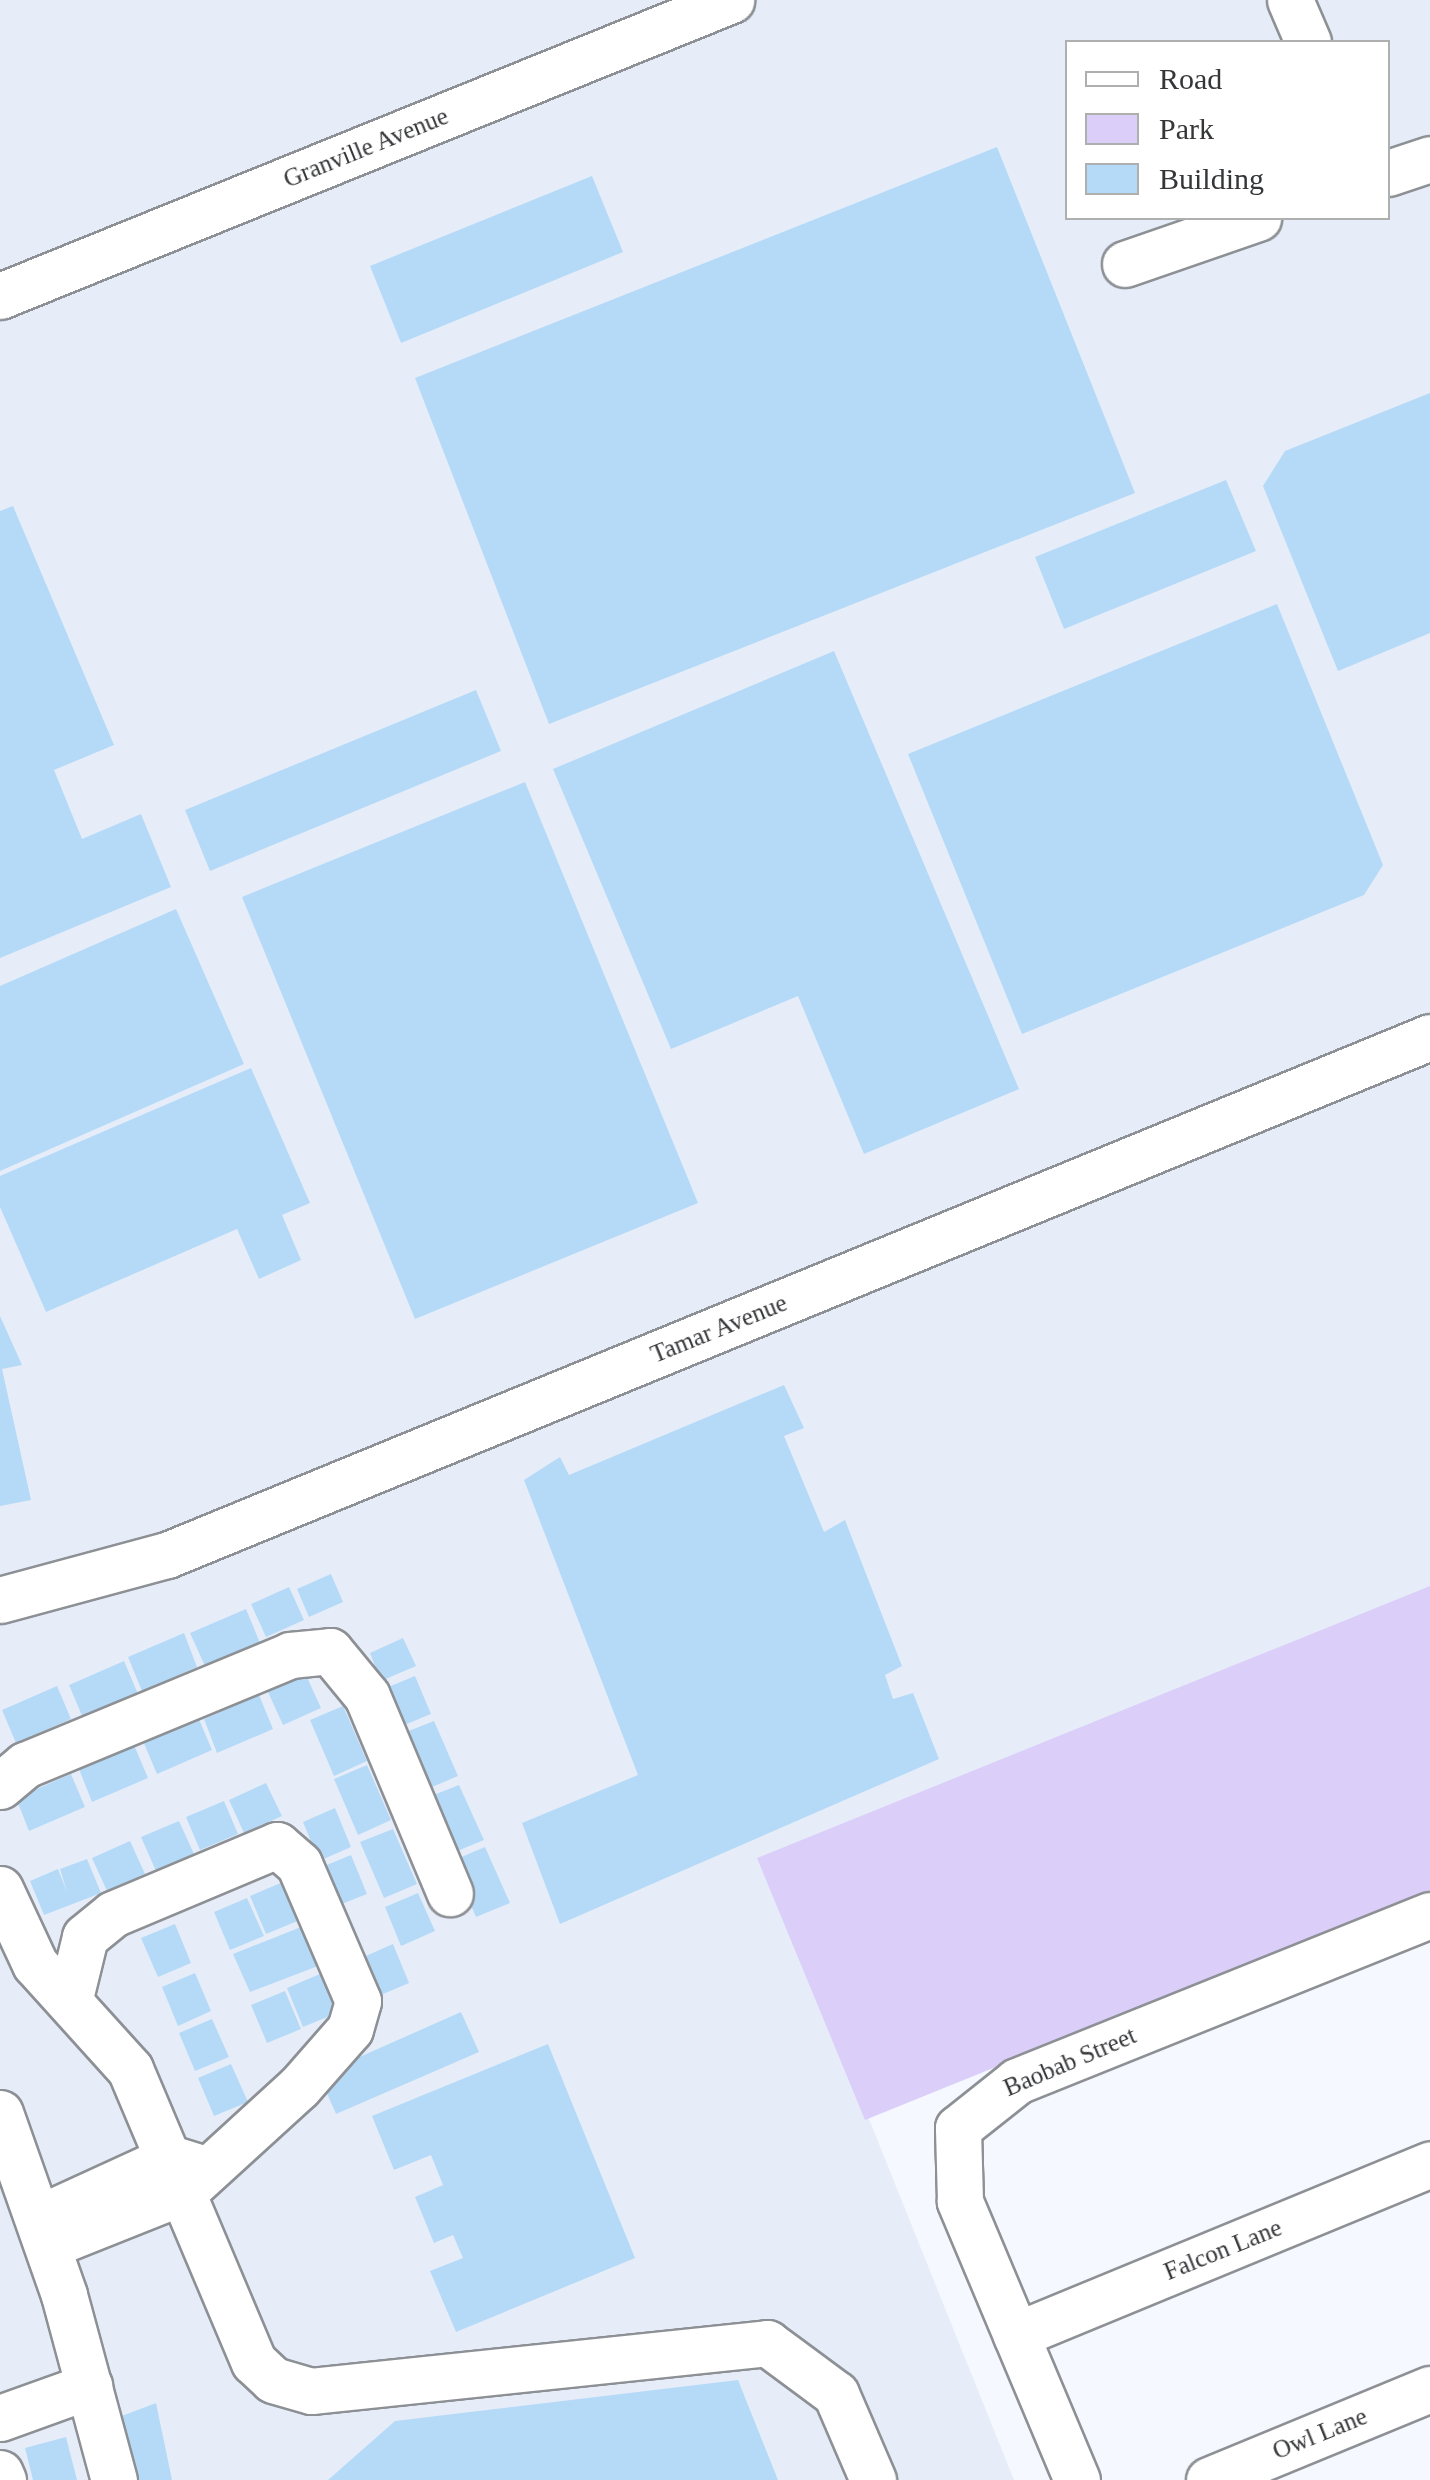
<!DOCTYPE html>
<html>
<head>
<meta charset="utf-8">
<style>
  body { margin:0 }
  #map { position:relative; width:1430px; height:2480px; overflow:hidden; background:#f5f8fe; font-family:"Times New Roman",serif }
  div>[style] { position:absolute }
  .built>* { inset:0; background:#e6edf9 }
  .green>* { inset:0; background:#dbcff9 }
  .building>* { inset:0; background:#b5daf7 }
  .roads { filter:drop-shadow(2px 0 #8d9094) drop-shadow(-2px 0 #8d9094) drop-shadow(0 2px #8d9094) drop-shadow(0 -2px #8d9094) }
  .minor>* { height:45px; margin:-22.5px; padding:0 22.5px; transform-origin:22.5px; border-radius:22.5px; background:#fff }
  span { translate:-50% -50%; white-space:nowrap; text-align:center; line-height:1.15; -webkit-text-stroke:8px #fff; paint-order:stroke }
  .street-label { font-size:25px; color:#353638 }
  .legend { position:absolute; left:1065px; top:40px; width:325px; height:180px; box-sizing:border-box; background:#fff; border:2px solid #aeafaf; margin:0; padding:12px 18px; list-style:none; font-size:30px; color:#353638 }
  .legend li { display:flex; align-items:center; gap:20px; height:50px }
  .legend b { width:50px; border:2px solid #aeafaf }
</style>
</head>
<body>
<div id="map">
  <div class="built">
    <div style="clip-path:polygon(evenodd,0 0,1430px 0,1430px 1587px,769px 1870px,1014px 2480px,0 2480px,0 0,1068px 42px,1388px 42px,1388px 218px,1068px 218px,1068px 42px)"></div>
  </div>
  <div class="green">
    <div style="clip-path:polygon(1430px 1586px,1430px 1891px,865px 2120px,757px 1858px)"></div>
  </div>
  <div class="building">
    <div style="clip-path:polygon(997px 147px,1135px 493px,549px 724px,415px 378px)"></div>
    <div style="clip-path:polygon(592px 176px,623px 252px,401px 343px,370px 266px)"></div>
    <div style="clip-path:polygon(1430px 393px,1430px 633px,1338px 671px,1263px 486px,1285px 451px)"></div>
    <div style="clip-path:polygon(1226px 480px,1256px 551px,1064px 629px,1035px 557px)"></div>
    <div style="clip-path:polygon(13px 506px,114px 745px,54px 770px,82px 839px,141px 814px,171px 887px,0 958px,0 511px)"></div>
    <div style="clip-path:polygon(1277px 604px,1383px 865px,1364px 895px,1022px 1034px,908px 754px)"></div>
    <div style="clip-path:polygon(834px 651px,1019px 1089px,864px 1154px,798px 996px,671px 1049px,553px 769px)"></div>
    <div style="clip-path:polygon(476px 690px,501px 751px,210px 871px,185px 810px)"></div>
    <div style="clip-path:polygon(525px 782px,698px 1203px,415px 1319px,242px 897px)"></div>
    <div style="clip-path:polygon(176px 909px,244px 1064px,0 1171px,0 986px)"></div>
    <div style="clip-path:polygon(251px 1068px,310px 1203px,282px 1215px,301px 1260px,259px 1279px,237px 1229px,46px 1312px,0 1207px,0 1176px)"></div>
    <div style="clip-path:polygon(0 1316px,22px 1365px,2px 1369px,31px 1500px,0 1506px)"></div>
    <div style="clip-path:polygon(784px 1385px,804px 1428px,784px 1436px,824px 1532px,845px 1520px,902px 1666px,885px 1675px,893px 1699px,913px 1693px,939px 1759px,560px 1924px,522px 1823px,638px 1775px,524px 1480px,560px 1457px,569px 1475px)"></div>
    <div style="clip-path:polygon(331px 1574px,343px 1602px,309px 1617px,297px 1589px)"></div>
    <div style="clip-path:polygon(289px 1587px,304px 1620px,266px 1637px,251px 1604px)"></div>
    <div style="clip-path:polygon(246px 1609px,260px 1643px,205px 1666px,190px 1633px)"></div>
    <div style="clip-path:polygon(184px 1633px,197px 1667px,142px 1691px,128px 1657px)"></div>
    <div style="clip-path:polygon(403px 1638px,416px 1666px,381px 1681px,370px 1653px)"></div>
    <div style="clip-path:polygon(124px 1661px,138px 1694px,83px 1718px,69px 1685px)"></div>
    <div style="clip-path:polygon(306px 1675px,321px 1708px,283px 1725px,268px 1692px)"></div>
    <div style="clip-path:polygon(415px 1676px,431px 1714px,397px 1728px,381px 1690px)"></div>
    <div style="clip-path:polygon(57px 1686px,71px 1719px,16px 1743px,2px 1710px)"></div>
    <div style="clip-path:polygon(259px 1695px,273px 1729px,217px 1753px,204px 1719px)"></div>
    <div style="clip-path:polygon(343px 1706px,367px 1761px,334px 1776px,310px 1720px)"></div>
    <div style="clip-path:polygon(198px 1717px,212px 1750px,157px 1774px,143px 1741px)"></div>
    <div style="clip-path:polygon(434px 1721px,458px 1776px,425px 1790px,401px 1734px)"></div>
    <div style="clip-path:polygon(134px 1745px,148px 1778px,92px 1802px,79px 1769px)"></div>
    <div style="clip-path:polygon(367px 1765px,391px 1820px,358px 1835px,334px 1779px)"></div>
    <div style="clip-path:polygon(71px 1774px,85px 1807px,29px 1831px,16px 1798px)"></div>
    <div style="clip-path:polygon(266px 1783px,282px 1816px,244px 1833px,229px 1800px)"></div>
    <div style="clip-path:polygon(459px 1785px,484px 1840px,450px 1854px,426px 1798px)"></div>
    <div style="clip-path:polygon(224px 1801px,238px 1834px,200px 1850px,186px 1817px)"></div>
    <div style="clip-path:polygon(335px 1808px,351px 1847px,319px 1861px,303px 1822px)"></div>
    <div style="clip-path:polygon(179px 1821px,194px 1854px,156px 1871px,141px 1837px)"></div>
    <div style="clip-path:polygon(393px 1829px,417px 1884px,384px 1898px,360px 1842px)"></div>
    <div style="clip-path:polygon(130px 1841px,145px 1874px,107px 1891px,92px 1858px)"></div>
    <div style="clip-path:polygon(485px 1847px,510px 1903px,476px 1917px,452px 1861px)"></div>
    <div style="clip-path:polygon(351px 1855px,367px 1894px,334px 1907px,317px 1869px)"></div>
    <div style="clip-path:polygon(87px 1859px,101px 1893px,44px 1915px,30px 1881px,58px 1869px,67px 1892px,60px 1869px)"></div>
    <div style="clip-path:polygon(283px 1882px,300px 1920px,266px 1934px,250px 1896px)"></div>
    <div style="clip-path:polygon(418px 1893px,435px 1931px,401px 1946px,385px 1907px)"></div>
    <div style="clip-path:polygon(247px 1898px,264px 1936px,230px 1950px,214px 1912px)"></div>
    <div style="clip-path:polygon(175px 1924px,191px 1963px,158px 1977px,141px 1938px)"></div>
    <div style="clip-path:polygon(301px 1927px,318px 1966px,250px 1992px,233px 1954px)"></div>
    <div style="clip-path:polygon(393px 1944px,409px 1983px,376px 1997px,359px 1959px)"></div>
    <div style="clip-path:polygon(195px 1973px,211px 2011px,178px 2026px,162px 1987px)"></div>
    <div style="clip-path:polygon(320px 1974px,337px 2013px,303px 2027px,287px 1988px)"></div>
    <div style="clip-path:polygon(285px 1991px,301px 2029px,267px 2043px,251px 2005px)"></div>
    <div style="clip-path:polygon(461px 2012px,479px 2052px,336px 2114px,319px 2075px)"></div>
    <div style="clip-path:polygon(212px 2019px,229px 2057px,195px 2071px,179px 2033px)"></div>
    <div style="clip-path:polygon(548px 2044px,635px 2258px,456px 2332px,430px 2271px,463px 2258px,453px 2235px,434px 2243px,415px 2197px,443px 2185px,431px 2155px,394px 2170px,372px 2116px)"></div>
    <div style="clip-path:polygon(231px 2064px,248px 2102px,214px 2116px,198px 2078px)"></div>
    <div style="clip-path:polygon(738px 2380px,778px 2480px,328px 2480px,395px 2421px)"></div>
    <div style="clip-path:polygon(156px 2403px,172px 2480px,130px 2480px,114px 2419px)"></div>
    <div style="clip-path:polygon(66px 2437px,77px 2480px,33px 2480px,25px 2448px)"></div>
  </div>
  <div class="roads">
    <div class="minor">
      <div style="left:1290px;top:0;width:46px;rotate:66.8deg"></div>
      <div style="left:1388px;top:173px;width:44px;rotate:-18.4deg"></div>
      <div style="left:1125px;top:264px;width:141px;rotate:-19.1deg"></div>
      <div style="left:0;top:296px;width:789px;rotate:-22.04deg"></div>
      <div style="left:0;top:1600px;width:173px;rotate:-15.1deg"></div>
      <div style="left:167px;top:1555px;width:1365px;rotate:-22.3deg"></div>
      <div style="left:0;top:1786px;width:33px;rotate:-40deg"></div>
      <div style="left:25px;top:1765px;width:287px;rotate:-22.5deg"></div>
      <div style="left:290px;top:1655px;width:40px;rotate:-5.7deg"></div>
      <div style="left:330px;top:1651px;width:58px;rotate:50.6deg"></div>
      <div style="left:367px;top:1696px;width:214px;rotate:67.2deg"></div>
      <div style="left:0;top:1889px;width:83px;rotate:65deg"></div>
      <div style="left:35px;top:1964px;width:142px;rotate:47.9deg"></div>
      <div style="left:130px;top:2069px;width:318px;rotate:67.1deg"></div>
      <div style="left:254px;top:2362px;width:26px;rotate:43deg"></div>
      <div style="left:273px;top:2380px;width:40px;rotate:16deg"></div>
      <div style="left:311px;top:2391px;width:459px;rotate:-6deg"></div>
      <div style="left:767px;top:2343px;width:86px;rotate:36.5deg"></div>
      <div style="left:836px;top:2394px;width:94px;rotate:66.7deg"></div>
      <div style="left:0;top:2113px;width:193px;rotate:70.6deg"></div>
      <div style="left:64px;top:2295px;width:192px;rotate:74.9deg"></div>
      <div style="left:39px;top:2218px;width:144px;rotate:-24.6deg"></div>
      <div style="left:170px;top:2158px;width:27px;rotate:17deg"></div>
      <div style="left:49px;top:2245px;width:146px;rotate:-21.7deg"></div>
      <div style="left:185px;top:2191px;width:154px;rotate:-42.4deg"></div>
      <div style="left:299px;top:2087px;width:77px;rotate:-48.7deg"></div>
      <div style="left:350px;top:2029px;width:29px;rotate:-74deg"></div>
      <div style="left:358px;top:2001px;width:149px;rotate:-113.3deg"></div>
      <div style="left:299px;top:1864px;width:29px;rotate:-139deg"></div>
      <div style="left:277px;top:1845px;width:178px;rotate:157.2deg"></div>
      <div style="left:113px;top:1914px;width:36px;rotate:141deg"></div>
      <div style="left:85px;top:1937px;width:63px;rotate:103.8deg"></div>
      <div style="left:1016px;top:2335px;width:448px;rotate:-22.4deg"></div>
      <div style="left:0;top:2418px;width:95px;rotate:-19.8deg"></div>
      <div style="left:0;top:2473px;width:8px;rotate:67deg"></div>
      <div style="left:1077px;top:2480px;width:303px;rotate:-112.8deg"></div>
      <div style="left:960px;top:2201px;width:73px;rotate:-91.6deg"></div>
      <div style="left:958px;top:2128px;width:75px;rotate:-38.5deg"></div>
      <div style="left:1017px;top:2081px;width:445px;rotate:-21.9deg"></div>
      <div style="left:1209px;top:2480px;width:239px;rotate:-22.4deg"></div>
    </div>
  </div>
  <div class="street-label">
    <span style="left:366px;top:148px;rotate:-22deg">Granville Avenue</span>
    <span style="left:719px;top:1329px;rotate:-22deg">Tamar Avenue</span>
    <span style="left:1070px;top:2062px;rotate:-23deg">Baobab Street</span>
    <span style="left:1223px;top:2250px;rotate:-22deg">Falcon Lane</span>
    <span style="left:1320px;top:2434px;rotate:-22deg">Owl Lane</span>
  </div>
  <ul class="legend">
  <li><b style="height:12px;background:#fff"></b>Road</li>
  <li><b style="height:28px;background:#dbcff9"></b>Park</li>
  <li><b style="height:28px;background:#b5daf7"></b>Building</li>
  </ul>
</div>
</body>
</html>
